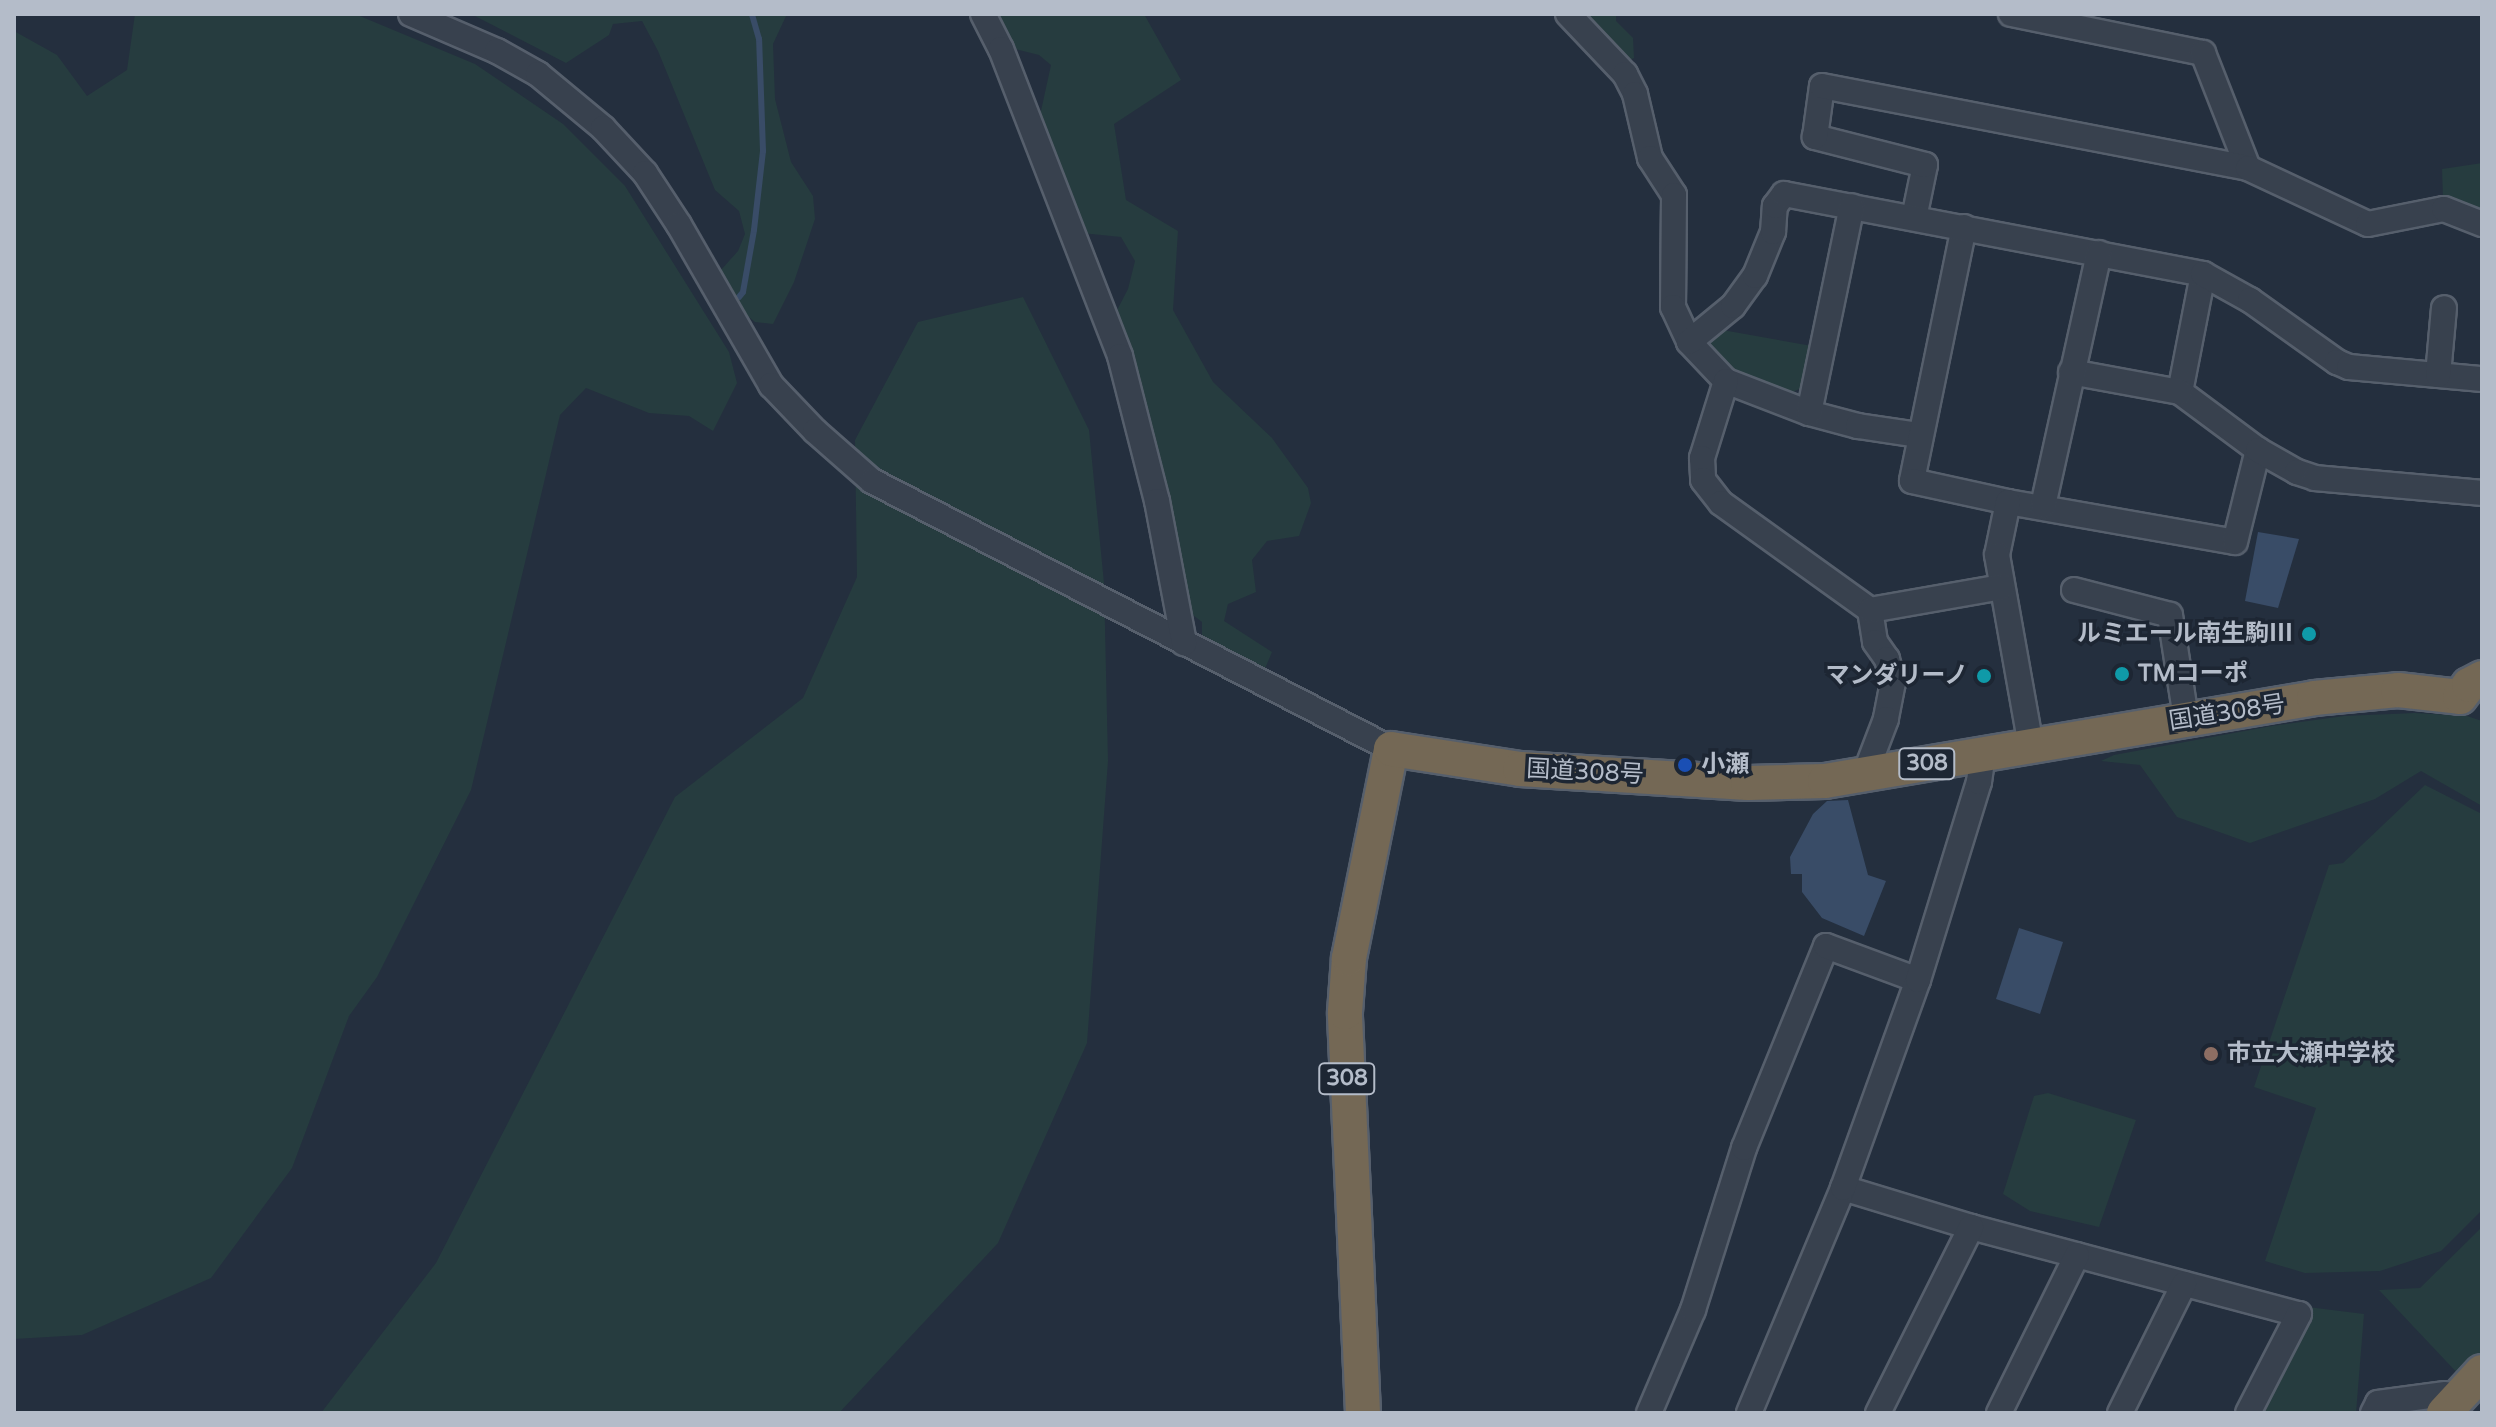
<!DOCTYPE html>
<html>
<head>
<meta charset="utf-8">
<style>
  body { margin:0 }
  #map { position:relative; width:2496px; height:1427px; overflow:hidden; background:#242f3e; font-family:"Varela Round","Noto Sans JP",sans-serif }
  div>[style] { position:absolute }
  .green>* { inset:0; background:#263c3f }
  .water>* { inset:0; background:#394c67 }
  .stream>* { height:6px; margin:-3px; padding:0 3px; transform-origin:3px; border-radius:3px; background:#394c67 }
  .roads { filter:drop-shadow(2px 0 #565f6c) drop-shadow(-2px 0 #565f6c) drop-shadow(0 2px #565f6c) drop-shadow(0 -2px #565f6c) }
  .minor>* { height:24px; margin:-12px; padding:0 12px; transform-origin:12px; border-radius:12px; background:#38414e }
  .highway>* { height:34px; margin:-17px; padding:0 17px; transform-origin:17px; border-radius:17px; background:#746855 }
  .dots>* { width:22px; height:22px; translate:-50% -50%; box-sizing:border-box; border:4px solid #1d2633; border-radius:50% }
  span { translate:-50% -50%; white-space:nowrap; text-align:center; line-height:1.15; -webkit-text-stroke:7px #1d2633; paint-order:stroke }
  .shield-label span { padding:2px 6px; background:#1d2633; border:2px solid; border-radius:6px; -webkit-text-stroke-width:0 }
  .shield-label { font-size:22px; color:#b4bcc9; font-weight:700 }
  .poi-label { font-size:24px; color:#b4bcc9; font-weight:700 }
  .right { translate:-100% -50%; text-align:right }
  .left { translate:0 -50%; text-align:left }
  .street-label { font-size:24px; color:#b4bcc9 }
  .frame { position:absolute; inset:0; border:16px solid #b4bcc9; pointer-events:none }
</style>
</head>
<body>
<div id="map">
  <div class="green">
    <div style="clip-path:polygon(135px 14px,355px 14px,475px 64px,563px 124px,625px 186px,729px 352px,737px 383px,713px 431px,689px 416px,649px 413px,586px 388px,560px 415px,471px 790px,377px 977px,349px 1016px,292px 1168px,211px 1278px,82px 1335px,14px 1339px,14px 31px,57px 55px,87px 96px,127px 70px)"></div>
    <div style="clip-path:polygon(471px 14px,787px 14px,773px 44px,775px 99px,791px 162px,813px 196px,815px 219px,794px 282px,773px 324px,755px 322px,733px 304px,721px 270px,738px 251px,745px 234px,739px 211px,715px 190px,658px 51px,642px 21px,613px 24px,609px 35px,566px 63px)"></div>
    <div style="clip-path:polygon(998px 14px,1144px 14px,1181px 80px,1114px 124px,1126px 200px,1178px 231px,1173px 310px,1213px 382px,1272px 438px,1308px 488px,1311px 503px,1299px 536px,1267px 541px,1252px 560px,1256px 592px,1228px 604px,1224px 621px,1272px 652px,1264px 671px,1202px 635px,1202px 622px,1189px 612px,1182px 565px,1115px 314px,1128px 289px,1135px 261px,1121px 237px,1082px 233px,1039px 120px,1051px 65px,1039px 55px,1015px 49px,1009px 43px)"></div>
    <div style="clip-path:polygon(1582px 14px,1616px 14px,1616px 21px,1633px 38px,1634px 58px,1625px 62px)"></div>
    <div style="clip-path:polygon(2482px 163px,2482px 213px,2443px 199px,2442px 169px)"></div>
    <div style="clip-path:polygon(1023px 297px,1089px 430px,1104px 583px,1108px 761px,1087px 1043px,998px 1243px,839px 1413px,321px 1413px,436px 1263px,675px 797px,803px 698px,857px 577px,855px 440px,918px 322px)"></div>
    <div style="clip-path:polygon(1717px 329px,1812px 346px,1805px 386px,1791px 393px,1728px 371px,1704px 349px,1705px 336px)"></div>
    <div style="clip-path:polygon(2415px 713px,2467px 716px,2482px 721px,2482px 806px,2421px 771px,2375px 799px,2250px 843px,2177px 817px,2140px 765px,2101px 761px,2114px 755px,2272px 726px,2344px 716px)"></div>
    <div style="clip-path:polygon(2425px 785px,2482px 814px,2482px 1210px,2441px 1251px,2380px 1271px,2305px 1273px,2265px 1261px,2316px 1108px,2254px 1087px,2329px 865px,2343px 863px)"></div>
    <div style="clip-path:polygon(2048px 1093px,2136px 1120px,2099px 1227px,2030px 1211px,2003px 1194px,2034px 1096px)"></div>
    <div style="clip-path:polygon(2482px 1227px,2482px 1353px,2461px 1377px,2379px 1290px,2420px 1288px)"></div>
    <div style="clip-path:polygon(2308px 1307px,2364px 1314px,2356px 1413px,2255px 1413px)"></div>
  </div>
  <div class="water">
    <div style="clip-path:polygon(2258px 532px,2299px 539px,2278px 608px,2245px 601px)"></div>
    <div style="clip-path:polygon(1848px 800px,1868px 875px,1886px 881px,1864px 936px,1822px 918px,1802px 892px,1802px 874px,1791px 874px,1790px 857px,1813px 814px,1827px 801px)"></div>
    <div style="clip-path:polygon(2019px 928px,2063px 942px,2040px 1014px,1996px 999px)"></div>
  </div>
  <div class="stream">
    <div style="left:739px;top:297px;width:6px;rotate:-51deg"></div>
    <div style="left:743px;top:292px;width:63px;rotate:-79.9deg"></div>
    <div style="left:754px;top:230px;width:80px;rotate:-83.5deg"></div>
    <div style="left:763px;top:151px;width:112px;rotate:-92deg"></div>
    <div style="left:759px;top:39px;width:26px;rotate:-106deg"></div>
  </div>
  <div class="roads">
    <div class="minor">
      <div style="left:411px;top:14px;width:94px;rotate:23.3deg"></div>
      <div style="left:497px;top:51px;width:47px;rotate:29.3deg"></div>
      <div style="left:538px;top:74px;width:85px;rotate:39.7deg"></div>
      <div style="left:603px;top:128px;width:62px;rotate:47deg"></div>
      <div style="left:645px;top:173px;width:62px;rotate:56.8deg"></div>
      <div style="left:679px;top:225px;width:185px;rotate:60.1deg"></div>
      <div style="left:771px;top:385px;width:64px;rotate:46.3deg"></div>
      <div style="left:815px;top:431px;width:76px;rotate:41.3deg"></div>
      <div style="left:872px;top:481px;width:584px;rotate:27.31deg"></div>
      <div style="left:983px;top:14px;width:39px;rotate:63deg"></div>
      <div style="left:1001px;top:49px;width:329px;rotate:68.8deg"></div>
      <div style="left:1120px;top:356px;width:150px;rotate:75.7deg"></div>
      <div style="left:1157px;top:501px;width:145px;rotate:79.2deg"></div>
      <div style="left:1568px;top:14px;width:83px;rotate:46.5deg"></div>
      <div style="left:1625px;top:74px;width:22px;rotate:63deg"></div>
      <div style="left:1635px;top:94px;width:66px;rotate:76.8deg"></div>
      <div style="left:1650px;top:158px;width:44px;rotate:57deg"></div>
      <div style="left:1674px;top:195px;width:112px;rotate:90.5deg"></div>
      <div style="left:1673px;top:307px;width:38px;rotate:65deg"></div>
      <div style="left:1689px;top:342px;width:54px;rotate:46.5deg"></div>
      <div style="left:1726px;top:381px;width:89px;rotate:21.1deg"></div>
      <div style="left:1809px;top:413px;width:51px;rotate:14.9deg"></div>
      <div style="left:1858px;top:426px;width:62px;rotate:8.4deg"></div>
      <div style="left:2011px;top:14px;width:196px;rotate:11.5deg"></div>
      <div style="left:2203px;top:53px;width:123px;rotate:68.6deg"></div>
      <div style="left:1914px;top:218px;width:54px;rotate:-78.3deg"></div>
      <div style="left:1925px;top:165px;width:114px;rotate:-165.7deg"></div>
      <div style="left:1815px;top:137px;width:51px;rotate:-82.2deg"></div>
      <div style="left:1822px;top:86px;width:434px;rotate:10.9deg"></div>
      <div style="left:2248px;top:168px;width:132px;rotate:25deg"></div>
      <div style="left:2368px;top:224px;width:77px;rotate:-11.2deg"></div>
      <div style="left:2444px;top:209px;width:41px;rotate:21.5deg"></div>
      <div style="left:1964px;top:227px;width:259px;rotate:101.6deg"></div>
      <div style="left:1912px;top:481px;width:98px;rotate:12.3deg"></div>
      <div style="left:2008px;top:502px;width:230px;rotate:10deg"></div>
      <div style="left:2235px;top:542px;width:95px;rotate:-76deg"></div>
      <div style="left:2203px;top:274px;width:120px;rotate:101deg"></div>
      <div style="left:2180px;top:392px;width:97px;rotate:36.6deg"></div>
      <div style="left:2258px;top:450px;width:45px;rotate:29.4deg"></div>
      <div style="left:2297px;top:472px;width:19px;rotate:18deg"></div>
      <div style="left:2315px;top:478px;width:168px;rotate:5.1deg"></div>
      <div style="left:1689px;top:342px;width:57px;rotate:-39.3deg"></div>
      <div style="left:1733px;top:306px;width:37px;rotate:-54deg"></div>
      <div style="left:1755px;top:276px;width:48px;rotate:-67.8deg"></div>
      <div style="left:1773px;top:232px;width:26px;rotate:-86deg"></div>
      <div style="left:1775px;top:206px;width:15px;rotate:-53deg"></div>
      <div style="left:1784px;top:194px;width:427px;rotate:10.8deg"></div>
      <div style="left:2203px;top:274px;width:54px;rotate:29deg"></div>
      <div style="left:2250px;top:300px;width:107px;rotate:35.5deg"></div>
      <div style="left:2337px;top:362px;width:13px;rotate:23deg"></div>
      <div style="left:2349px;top:367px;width:134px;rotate:5.2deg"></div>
      <div style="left:2071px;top:372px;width:111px;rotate:10.4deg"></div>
      <div style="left:2438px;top:375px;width:67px;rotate:-84.9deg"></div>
      <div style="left:1726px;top:381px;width:81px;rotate:107.3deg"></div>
      <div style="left:1702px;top:458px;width:22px;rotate:87deg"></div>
      <div style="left:1703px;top:480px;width:29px;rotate:52deg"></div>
      <div style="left:1721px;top:503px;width:183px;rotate:35.7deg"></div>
      <div style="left:1870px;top:610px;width:32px;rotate:81deg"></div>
      <div style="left:1875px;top:642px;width:21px;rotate:55deg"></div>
      <div style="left:1887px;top:659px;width:24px;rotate:75deg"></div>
      <div style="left:1893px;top:682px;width:38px;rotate:101deg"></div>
      <div style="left:1886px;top:719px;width:59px;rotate:110.9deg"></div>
      <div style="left:1809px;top:413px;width:211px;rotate:-78.3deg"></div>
      <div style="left:2008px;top:502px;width:54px;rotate:101.7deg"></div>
      <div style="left:1997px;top:555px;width:193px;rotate:79.9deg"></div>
      <div style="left:2043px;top:506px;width:259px;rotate:-77.5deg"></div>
      <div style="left:2074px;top:590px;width:99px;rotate:14.6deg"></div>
      <div style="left:2170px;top:615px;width:104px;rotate:81.2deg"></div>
      <div style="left:1870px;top:610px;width:134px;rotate:-9.9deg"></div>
      <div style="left:1843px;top:1188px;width:134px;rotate:16.9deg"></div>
      <div style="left:1971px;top:1227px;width:339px;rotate:14.9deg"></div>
      <div style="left:2299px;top:1314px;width:111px;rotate:117.3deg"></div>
      <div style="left:1649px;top:1413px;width:112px;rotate:-66.9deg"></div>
      <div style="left:1693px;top:1310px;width:170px;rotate:-72.5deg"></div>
      <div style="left:1744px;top:1148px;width:218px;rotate:-67.9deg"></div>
      <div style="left:1826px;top:946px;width:98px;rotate:20.3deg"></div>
      <div style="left:1749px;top:1413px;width:244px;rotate:-67.3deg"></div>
      <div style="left:1843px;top:1188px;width:221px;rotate:-70.2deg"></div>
      <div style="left:1918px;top:980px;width:207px;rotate:-72.9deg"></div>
      <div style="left:1979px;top:782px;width:27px;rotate:-82deg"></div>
      <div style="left:1878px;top:1413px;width:208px;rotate:-63.4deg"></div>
      <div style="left:1999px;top:1413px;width:176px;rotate:-63.7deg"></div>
      <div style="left:2120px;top:1413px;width:144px;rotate:-63.6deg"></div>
      <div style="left:2373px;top:1413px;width:11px;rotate:-63deg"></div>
      <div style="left:2378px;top:1403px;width:68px;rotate:-7.7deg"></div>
    </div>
    <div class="highway">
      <div style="left:1363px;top:1413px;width:401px;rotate:-92.6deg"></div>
      <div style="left:1345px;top:1012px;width:54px;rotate:-85.8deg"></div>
      <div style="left:1349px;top:958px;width:213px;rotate:-78.6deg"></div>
      <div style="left:1391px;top:749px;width:131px;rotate:8.8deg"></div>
      <div style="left:1520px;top:769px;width:228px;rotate:3.5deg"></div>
      <div style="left:1748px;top:783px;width:77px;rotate:-1.5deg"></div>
      <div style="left:1825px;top:781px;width:496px;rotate:-9.6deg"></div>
      <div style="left:2314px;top:698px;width:84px;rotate:-5.4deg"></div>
      <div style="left:2398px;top:690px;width:62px;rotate:6.4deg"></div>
      <div style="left:2460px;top:697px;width:15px;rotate:-53deg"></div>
      <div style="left:2469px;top:685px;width:15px;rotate:-28deg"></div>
      <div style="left:2444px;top:1413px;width:56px;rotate:-47.2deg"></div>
    </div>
  </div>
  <div class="dots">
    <div style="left:2309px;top:634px;background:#0f9aa8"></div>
    <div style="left:2122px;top:674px;background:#0f9aa8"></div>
    <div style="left:1984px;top:676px;background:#0f9aa8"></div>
    <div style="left:1685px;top:765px;background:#1a4fb4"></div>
    <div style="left:2211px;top:1054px;background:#8d6e63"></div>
  </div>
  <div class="shield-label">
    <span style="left:1927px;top:764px">308</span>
    <span style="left:1347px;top:1079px">308</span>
  </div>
  <div class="poi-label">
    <span class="right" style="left:2293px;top:634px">ルミエール南生駒Ⅲ</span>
    <span class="left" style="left:2138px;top:674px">TMコーポ</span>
    <span class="right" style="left:1968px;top:676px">マンダリーノ</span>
    <span class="left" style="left:1701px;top:765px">小瀬</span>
    <span class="left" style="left:2227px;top:1054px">市立大瀬中学校</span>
  </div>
  <div class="street-label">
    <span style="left:2227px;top:713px;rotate:-9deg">国道308号</span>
    <span style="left:1585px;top:772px;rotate:3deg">国道308号</span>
  </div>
  <div class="frame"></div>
</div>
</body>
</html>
